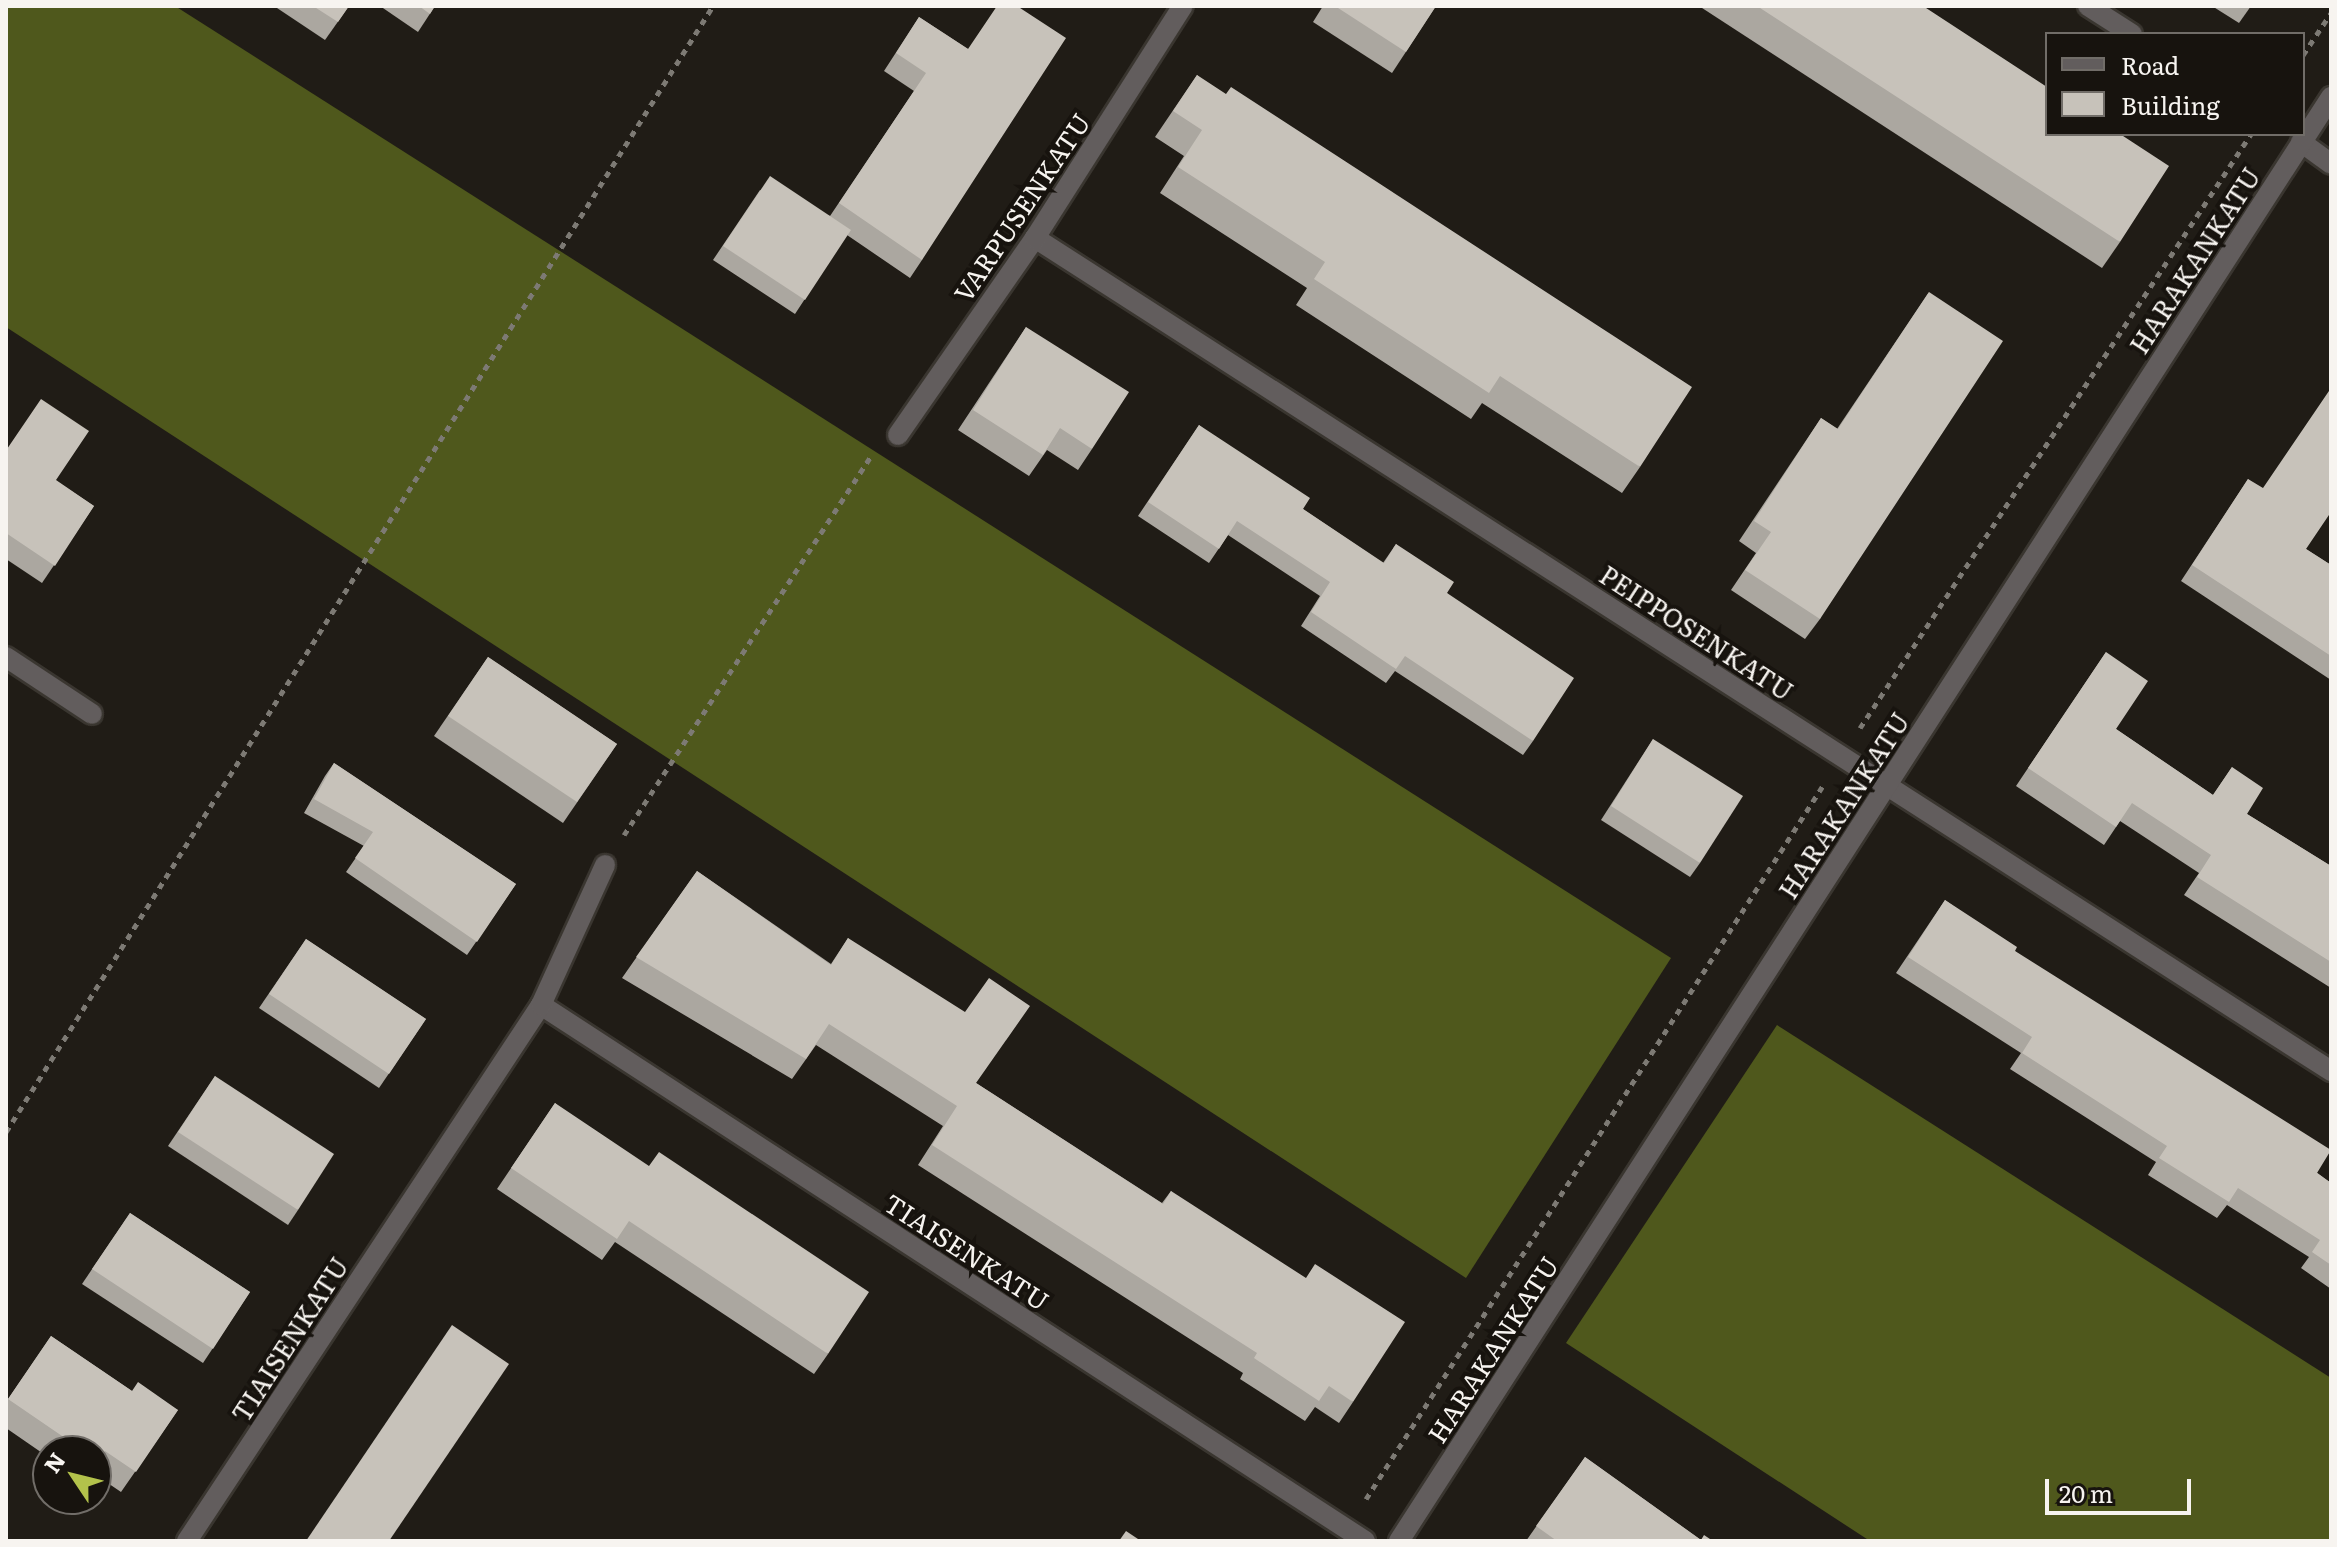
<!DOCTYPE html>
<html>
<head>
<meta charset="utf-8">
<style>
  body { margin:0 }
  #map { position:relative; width:2337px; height:1547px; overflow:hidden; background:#201c16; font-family:Literata,serif }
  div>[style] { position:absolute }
  .forest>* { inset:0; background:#4f581c }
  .path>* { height:5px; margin-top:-2.5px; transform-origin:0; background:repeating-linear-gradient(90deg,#7d7a74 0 6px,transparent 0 12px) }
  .roads { filter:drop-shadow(2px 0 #3a3630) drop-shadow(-2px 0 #3a3630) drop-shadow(0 2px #3a3630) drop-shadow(0 -2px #3a3630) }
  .service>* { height:20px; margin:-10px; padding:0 10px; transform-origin:10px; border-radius:10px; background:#625d5d }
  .minor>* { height:20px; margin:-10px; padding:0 10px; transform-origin:10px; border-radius:10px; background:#625d5d }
  .wall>* { inset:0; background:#aba7a0 }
  .building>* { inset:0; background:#c7c2ba }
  span { translate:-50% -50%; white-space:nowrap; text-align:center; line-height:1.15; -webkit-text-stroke:8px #17130e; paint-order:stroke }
  .street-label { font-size:26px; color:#f7f4f0 }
  .frame { position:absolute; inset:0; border:8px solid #f7f4f0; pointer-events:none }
  .legend { position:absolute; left:2045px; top:32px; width:260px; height:104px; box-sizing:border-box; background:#17130e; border:2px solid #716d68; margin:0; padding:10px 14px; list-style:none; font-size:24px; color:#f7f4f0 }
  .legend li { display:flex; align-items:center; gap:16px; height:40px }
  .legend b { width:40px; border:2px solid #716d68 }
  .north { position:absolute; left:32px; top:1435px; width:80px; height:80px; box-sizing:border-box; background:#17130e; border:2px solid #716d68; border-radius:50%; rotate:305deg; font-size:22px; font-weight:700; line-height:32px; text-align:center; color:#f7f4f0 }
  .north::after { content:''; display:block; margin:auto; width:28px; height:36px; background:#b3c24b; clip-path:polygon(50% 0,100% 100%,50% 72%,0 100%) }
  .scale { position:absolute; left:2045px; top:1479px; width:146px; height:36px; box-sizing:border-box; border:4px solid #f7f4f0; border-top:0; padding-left:10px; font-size:24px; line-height:28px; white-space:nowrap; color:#f7f4f0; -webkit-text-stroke:6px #17130e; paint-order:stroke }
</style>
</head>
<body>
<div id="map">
  <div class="forest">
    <div style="clip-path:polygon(6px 6px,175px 6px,1671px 958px,1466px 1278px,6px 327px)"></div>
    <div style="clip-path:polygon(1777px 1025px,2331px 1378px,2331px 1541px,1870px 1541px,1566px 1343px)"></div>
  </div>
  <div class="path">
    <div style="left:2303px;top:55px;width:50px;rotate:-56.3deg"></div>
    <div style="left:1860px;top:728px;width:711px;rotate:-56.65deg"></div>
    <div style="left:624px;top:835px;width:454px;rotate:-56.9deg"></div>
    <div style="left:6px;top:1132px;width:1330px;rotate:-57.88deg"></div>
    <div style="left:1366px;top:1499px;width:846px;rotate:-57.36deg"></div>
  </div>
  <div class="roads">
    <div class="service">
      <div style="left:2301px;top:142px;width:37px;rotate:36deg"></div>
    </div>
    <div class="minor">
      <div style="left:2088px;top:6px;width:52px;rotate:32.5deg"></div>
      <div style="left:1035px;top:238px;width:1541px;rotate:32.73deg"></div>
      <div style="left:898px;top:435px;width:240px;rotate:-55.2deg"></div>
      <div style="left:1035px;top:238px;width:275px;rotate:-57.5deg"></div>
      <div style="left:6px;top:657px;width:103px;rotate:33.5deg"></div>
      <div style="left:541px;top:1005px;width:983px;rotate:33.04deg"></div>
      <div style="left:187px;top:1541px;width:642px;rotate:-56.56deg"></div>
      <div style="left:541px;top:1005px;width:154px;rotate:-65.4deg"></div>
      <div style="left:1399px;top:1541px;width:1719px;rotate:-57.16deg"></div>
    </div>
  </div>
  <div class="wall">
    <div style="clip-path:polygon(274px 6px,349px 6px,325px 40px)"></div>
    <div style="clip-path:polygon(380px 6px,435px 6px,418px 32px)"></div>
    <div style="clip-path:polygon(1323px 6px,1436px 6px,1392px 73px,1313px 22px)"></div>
    <div style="clip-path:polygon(1699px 6px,1923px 6px,2120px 242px,2102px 268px)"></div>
    <div style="clip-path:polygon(2212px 6px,2251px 6px,2239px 23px)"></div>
    <div style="clip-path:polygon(919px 17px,968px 49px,922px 260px,910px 278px,847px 235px,795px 314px,713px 260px,760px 190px,830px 216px,914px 91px,884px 71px)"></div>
    <div style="clip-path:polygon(1197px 75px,1640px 467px,1622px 493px,1482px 403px,1471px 419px,1296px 305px,1307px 288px,1160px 193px,1184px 156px,1155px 137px)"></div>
    <div style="clip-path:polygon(1929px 292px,1820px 619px,1805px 639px,1731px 590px,1756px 553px,1739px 541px,1821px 418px,1837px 429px)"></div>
    <div style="clip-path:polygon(1026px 327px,1092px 449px,1078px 470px,1047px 450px,1029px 476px,958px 430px)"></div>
    <div style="clip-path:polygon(1199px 425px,1303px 509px,1383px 563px,1396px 544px,1447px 593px,1533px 741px,1523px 755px,1395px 671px,1386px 683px,1301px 626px,1320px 596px,1228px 535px,1209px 563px,1138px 516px)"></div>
    <div style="clip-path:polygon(6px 448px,94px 506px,42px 583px,6px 559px)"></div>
    <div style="clip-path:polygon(2248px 479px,2306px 549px,2331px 565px,2331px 680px,2181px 581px)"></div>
    <div style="clip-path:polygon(2106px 652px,2116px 729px,2213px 795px,2232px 767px,2247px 814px,2331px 866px,2331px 988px,2184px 895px,2199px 873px,2120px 821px,2104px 845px,2016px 786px)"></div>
    <div style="clip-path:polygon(488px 657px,617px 744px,563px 823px,434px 736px)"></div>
    <div style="clip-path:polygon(1653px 739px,1700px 863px,1690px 877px,1601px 820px)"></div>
    <div style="clip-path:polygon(334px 763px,516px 884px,467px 955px,346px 872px,364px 846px,304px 813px,325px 776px)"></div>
    <div style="clip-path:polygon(697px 871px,831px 964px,848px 938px,976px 1083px,1162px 1203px,1171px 1191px,1353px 1402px,1339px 1423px,1315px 1407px,1305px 1421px,1240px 1379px,1243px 1373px,918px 1165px,943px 1126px,816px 1045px,792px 1079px,622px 978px)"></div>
    <div style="clip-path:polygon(1945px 900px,2331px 1183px,2331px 1289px,2301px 1268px,2309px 1257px,2227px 1205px,2217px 1218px,2148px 1175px,2156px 1162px,2010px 1069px,2021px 1053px,1896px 973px)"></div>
    <div style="clip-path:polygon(306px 939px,426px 1019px,379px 1088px,259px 1008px)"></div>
    <div style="clip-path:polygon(215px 1076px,298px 1210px,288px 1225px,168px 1146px)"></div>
    <div style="clip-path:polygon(555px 1103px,828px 1354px,814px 1374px,615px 1242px,602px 1260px,497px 1189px)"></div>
    <div style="clip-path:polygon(130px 1213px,250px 1292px,203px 1363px,82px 1284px)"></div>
    <div style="clip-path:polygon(51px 1336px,132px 1391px,178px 1410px,121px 1492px,96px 1475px,96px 1451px,48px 1451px,48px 1457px,6px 1428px,6px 1402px)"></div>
    <div style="clip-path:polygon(1585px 1457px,1701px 1540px,1713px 1541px,1526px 1541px)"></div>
  </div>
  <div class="building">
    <div style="clip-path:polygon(313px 6px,349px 6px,338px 22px)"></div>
    <div style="clip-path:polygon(419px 6px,435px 6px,430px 14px)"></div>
    <div style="clip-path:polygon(997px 6px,1017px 6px,1066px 38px,922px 260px,839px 203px,926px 73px,896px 53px,919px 17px,968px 49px)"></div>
    <div style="clip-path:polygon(1335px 6px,1436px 6px,1406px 52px)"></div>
    <div style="clip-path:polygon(1757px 6px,1923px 6px,2047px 87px,2047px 134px,2120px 134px,2169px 166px,2120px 242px)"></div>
    <div style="clip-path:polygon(1197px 75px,1226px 94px,1231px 87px,1692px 387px,1640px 467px,1500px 376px,1489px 393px,1314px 279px,1325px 262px,1178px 167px,1202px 130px,1173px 111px)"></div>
    <div style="clip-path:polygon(770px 176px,851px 230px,805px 300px,723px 246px)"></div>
    <div style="clip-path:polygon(1929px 292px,2003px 341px,1820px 619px,1745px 570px,1771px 532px,1754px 521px,1821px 418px,1838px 429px)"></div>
    <div style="clip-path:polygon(1026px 327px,1129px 392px,1092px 449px,1060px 428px,1043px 455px,973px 410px)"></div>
    <div style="clip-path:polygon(2331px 388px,2331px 512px,2306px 549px,2331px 565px,2331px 656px,2192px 565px,2248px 479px,2263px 488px)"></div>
    <div style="clip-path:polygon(41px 399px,89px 431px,56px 480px,94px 506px,55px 566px,6px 533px,6px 448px,7px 449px)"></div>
    <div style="clip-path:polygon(1199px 425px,1310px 498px,1303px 509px,1384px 563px,1396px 544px,1454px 582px,1447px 593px,1574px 678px,1533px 741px,1405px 656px,1396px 669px,1311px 612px,1330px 582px,1237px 521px,1219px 549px,1148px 502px)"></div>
    <div style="clip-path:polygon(2106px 652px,2148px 681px,2116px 729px,2213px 795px,2232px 767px,2263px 788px,2247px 814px,2331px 866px,2331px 962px,2197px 877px,2211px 855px,2132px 803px,2116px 827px,2028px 768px)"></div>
    <div style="clip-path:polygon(488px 657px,617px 744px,577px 802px,448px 716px)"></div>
    <div style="clip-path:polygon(1653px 739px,1743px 796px,1700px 863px,1611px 806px)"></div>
    <div style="clip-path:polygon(334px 763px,516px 884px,477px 942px,355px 858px,373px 832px,314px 799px)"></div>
    <div style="clip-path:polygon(697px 871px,831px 965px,848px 938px,965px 1012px,989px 978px,1030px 1006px,976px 1083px,1163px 1204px,1171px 1191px,1306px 1278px,1315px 1264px,1405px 1322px,1353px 1402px,1329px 1386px,1319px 1401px,1254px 1358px,1257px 1353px,932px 1145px,957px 1106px,829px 1024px,806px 1059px,636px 957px)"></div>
    <div style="clip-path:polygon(1945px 900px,2017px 947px,2015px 951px,2331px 1150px,2317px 1173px,2331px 1183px,2331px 1265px,2312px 1252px,2320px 1240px,2238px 1188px,2229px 1202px,2159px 1158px,2167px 1146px,2022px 1053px,2032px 1037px,1908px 957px)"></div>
    <div style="clip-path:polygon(306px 939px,426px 1019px,389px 1074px,269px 994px)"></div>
    <div style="clip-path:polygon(215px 1076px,334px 1154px,298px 1210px,178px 1132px)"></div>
    <div style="clip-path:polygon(555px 1103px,649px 1166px,659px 1152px,869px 1292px,828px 1354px,629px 1221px,617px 1239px,511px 1168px)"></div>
    <div style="clip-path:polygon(130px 1213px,250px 1292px,213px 1349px,92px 1269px)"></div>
    <div style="clip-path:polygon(452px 1325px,509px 1364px,389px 1541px,306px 1541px)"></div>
    <div style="clip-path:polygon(51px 1336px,132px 1391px,138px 1382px,178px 1410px,136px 1472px,105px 1451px,98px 1461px,96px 1459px,96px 1451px,84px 1451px,8px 1399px)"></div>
    <div style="clip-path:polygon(1585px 1457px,1701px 1540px,1704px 1535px,1713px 1541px,1557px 1541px,1536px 1526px)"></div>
    <div style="clip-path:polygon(1126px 1531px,1141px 1541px,1119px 1541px)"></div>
  </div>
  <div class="street-label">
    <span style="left:1021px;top:207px;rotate:-56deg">VARPUSENKATU</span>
    <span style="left:2194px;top:260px;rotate:-57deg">HARAKANKATU</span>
    <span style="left:1697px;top:632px;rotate:33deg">PEIPPOSENKATU</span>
    <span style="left:1843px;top:805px;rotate:-57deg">HARAKANKATU</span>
    <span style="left:967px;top:1251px;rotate:33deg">TIAISENKATU</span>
    <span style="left:289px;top:1339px;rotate:-57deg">TIAISENKATU</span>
    <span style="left:1492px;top:1349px;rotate:-57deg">HARAKANKATU</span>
  </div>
  <div class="frame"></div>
  <ul class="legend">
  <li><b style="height:10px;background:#625d5d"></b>Road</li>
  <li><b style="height:22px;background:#c7c2ba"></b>Building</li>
  </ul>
  <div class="north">N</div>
  <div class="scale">20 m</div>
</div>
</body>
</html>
